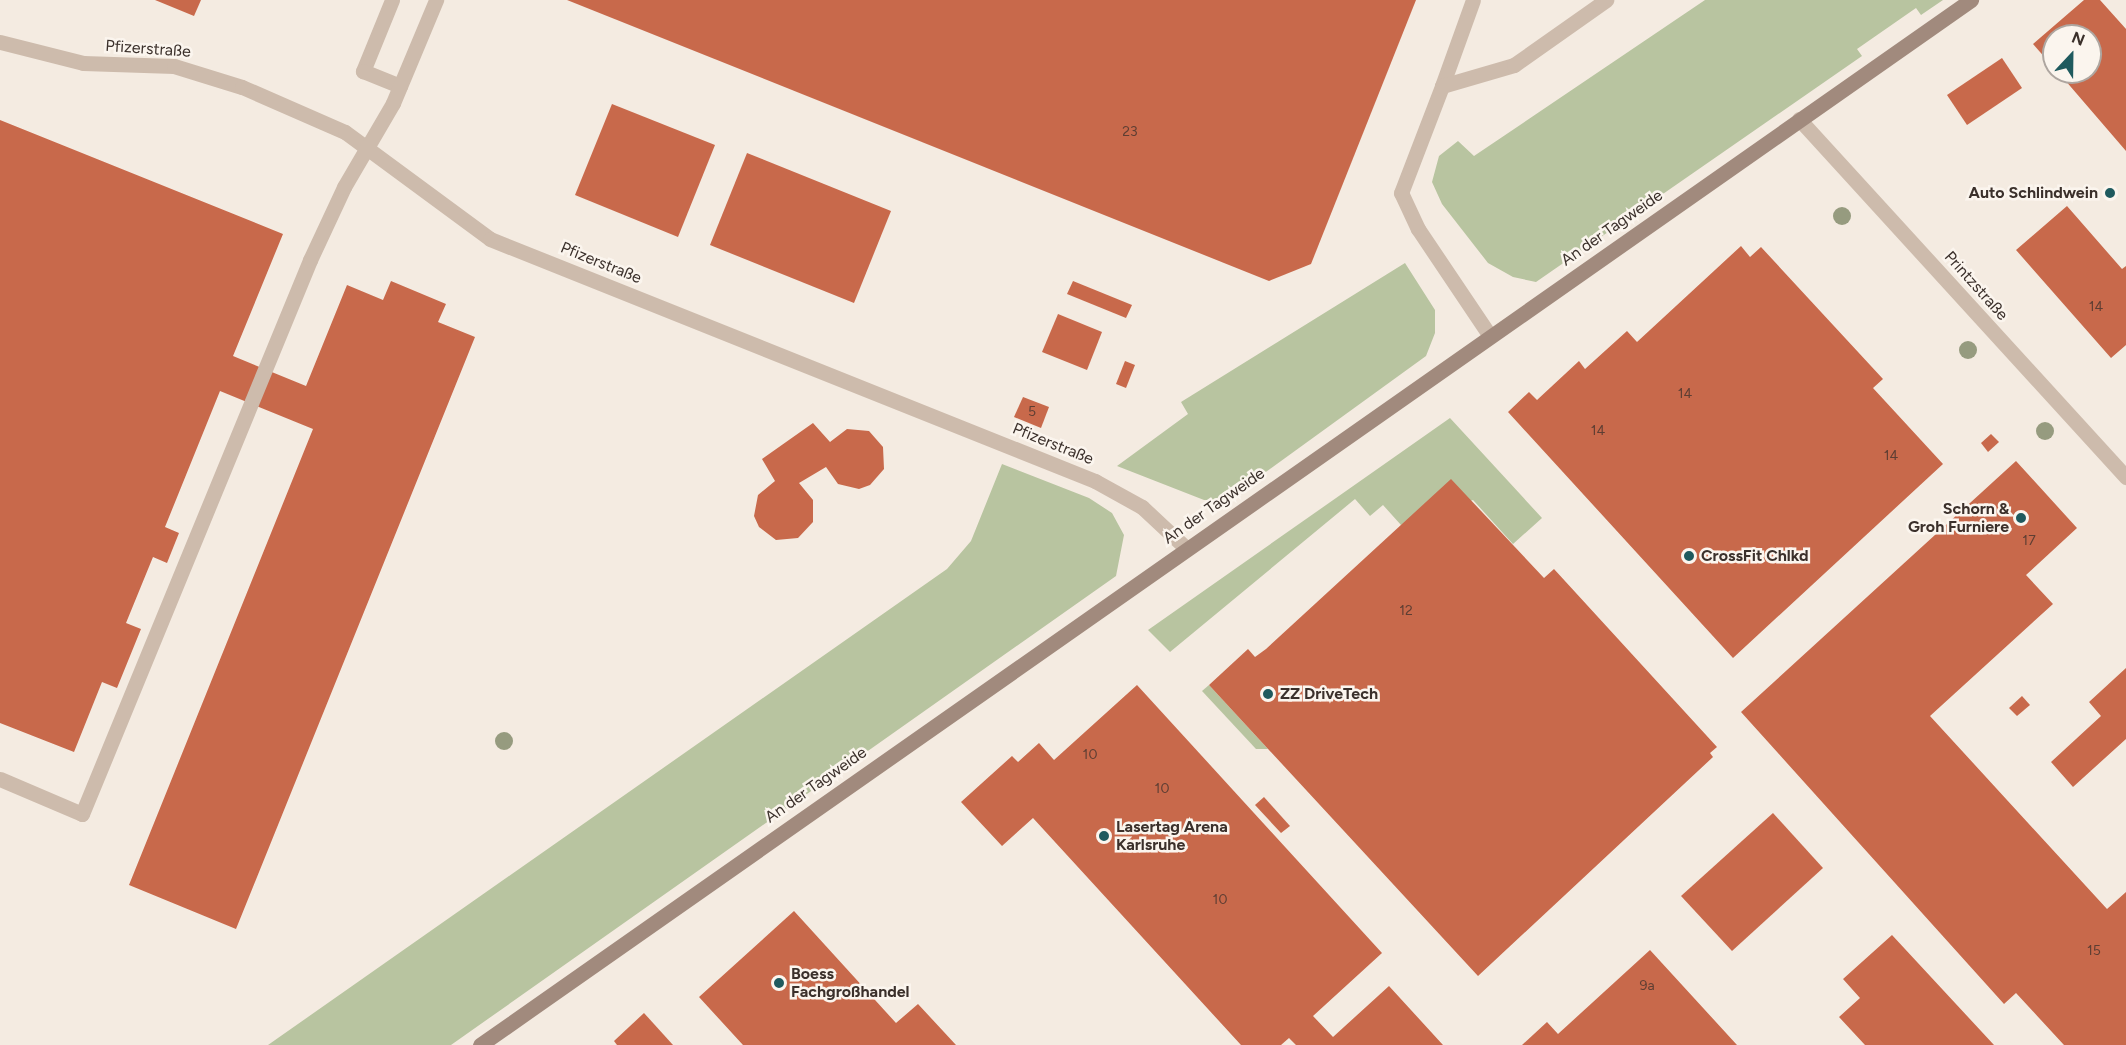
<!DOCTYPE html>
<html>
<head>
<meta charset="utf-8">
<style>
  body { margin:0 }
  #map { position:relative; width:2126px; height:1045px; overflow:hidden; background:#f4ebe1; font-family:Figtree,sans-serif }
  div>[style] { position:absolute }
  .green>* { inset:0; background:#b8c4a0 }
  .building>* { inset:0; background:#c8694b }
  .lane>* { height:15px; margin:-7.5px; padding:0 7.5px; transform-origin:7.5px; border-radius:7.5px; background:#cdbbac }
  .street>* { height:15px; margin:-7.5px; padding:0 7.5px; transform-origin:7.5px; border-radius:7.5px; background:#cdbbac }
  .secondary>* { height:15px; margin:-7.5px; padding:0 7.5px; transform-origin:7.5px; border-radius:7.5px; background:#a18a7d }
  .trees>* { width:18px; height:18px; margin:-9px; border-radius:50%; background:#969b7f }
  .dots>* { width:16px; height:16px; translate:-50% -50%; box-sizing:border-box; border:3px solid #fbf5ee; border-radius:50% }
  span { translate:-50% -50%; white-space:nowrap; text-align:center; line-height:1.15; -webkit-text-stroke:5px #fbf5ee; paint-order:stroke }
  .number-label { font-size:14px; color:#5e3e33 }
  .number-label span { -webkit-text-stroke-width:0 }
  .street-label { font-size:16px; color:#3b302b }
  .poi-label { font-size:16px; color:#3b302b; font-weight:700 }
  .right { translate:-100% -50%; text-align:right }
  .left { translate:0 -50%; text-align:left }
  .north { position:absolute; left:2042px; top:24px; width:60px; height:60px; box-sizing:border-box; background:#fbf5ee; border:2px solid #aea6a0; border-radius:50%; rotate:22deg; font-size:16px; font-weight:700; line-height:24px; text-align:center; color:#3b302b }
  .north::after { content:''; display:block; margin:auto; width:21px; height:27px; background:#1f5a5e; clip-path:polygon(50% 0,100% 100%,50% 72%,0 100%) }
</style>
</head>
<body>
<div id="map">
  <div class="green">
    <div style="clip-path:polygon(1705px 0,1943px 0,1921px 15px,1916px 8px,1857px 49px,1862px 56px,1536px 282px,1513px 277px,1488px 263px,1442px 204px,1432px 182px,1439px 156px,1458px 141px,1474px 156px)"></div>
    <div style="clip-path:polygon(1405px 263px,1435px 310px,1435px 333px,1426px 356px,1259px 477px,1223px 500px,1204px 500px,1117px 466px,1188px 414px,1181px 402px)"></div>
    <div style="clip-path:polygon(1450px 418px,1542px 518px,1513px 544px,1473px 500px,1401px 525px,1383px 505px,1370px 516px,1355px 499px,1170px 652px,1148px 630px)"></div>
    <div style="clip-path:polygon(1002px 464px,1089px 498px,1112px 513px,1124px 535px,1116px 576px,451px 1045px,268px 1045px,947px 569px,971px 541px)"></div>
    <div style="clip-path:polygon(1209px 685px,1268px 749px,1256px 749px,1202px 691px)"></div>
  </div>
  <div class="building">
    <div style="clip-path:polygon(155px 0,201px 0,194px 16px)"></div>
    <div style="clip-path:polygon(567px 0,1416px 0,1311px 264px,1269px 281px)"></div>
    <div style="clip-path:polygon(2084px 0,2100px 0,2126px 29px,2126px 151px,2058px 72px,2090px 72px,2090px 36px,2054px 36px,2054px 68px,2033px 44px)"></div>
    <div style="clip-path:polygon(2002px 58px,2022px 88px,1967px 125px,1947px 95px)"></div>
    <div style="clip-path:polygon(612px 104px,715px 145px,678px 237px,575px 195px)"></div>
    <div style="clip-path:polygon(0 120px,283px 234px,233px 356px,306px 386px,347px 285px,383px 300px,391px 281px,446px 304px,438px 322px,475px 337px,236px 929px,129px 885px,313px 429px,220px 391px,165px 527px,179px 533px,167px 563px,153px 557px,126px 623px,141px 629px,117px 688px,102px 682px,74px 752px,0 723px)"></div>
    <div style="clip-path:polygon(747px 153px,891px 211px,854px 303px,710px 245px)"></div>
    <div style="clip-path:polygon(2067px 206px,2122px 269px,2126px 266px,2126px 345px,2111px 358px,2016px 250px)"></div>
    <div style="clip-path:polygon(1741px 246px,1750px 257px,1761px 247px,1883px 379px,1873px 388px,1943px 464px,1733px 658px,1508px 412px,1529px 392px,1537px 400px,1579px 361px,1585px 369px,1627px 331px,1637px 342px)"></div>
    <div style="clip-path:polygon(1073px 281px,1132px 305px,1126px 318px,1067px 294px)"></div>
    <div style="clip-path:polygon(1058px 314px,1102px 332px,1087px 370px,1042px 352px)"></div>
    <div style="clip-path:polygon(1125px 361px,1135px 365px,1126px 388px,1116px 384px)"></div>
    <div style="clip-path:polygon(1023px 397px,1049px 407px,1041px 428px,1014px 417px)"></div>
    <div style="clip-path:polygon(813px 423px,830px 442px,847px 429px,869px 431px,883px 447px,884px 469px,870px 485px,859px 489px,838px 484px,826px 467px,799px 483px,813px 500px,813px 522px,798px 538px,776px 540px,759px 527px,754px 516px,758px 495px,775px 481px,762px 459px)"></div>
    <div style="clip-path:polygon(1991px 434px,1999px 442px,1988px 452px,1981px 443px)"></div>
    <div style="clip-path:polygon(2016px 461px,2077px 528px,2026px 575px,2053px 604px,1930px 716px,2107px 909px,2126px 892px,2126px 1045px,2064px 1045px,2016px 993px,2004px 1004px,1741px 712px)"></div>
    <div style="clip-path:polygon(1451px 479px,1544px 578px,1554px 569px,1717px 747px,1710px 753px,1713px 757px,1478px 976px,1209px 685px,1248px 649px,1255px 657px,1266px 649px)"></div>
    <div style="clip-path:polygon(2126px 668px,2126px 739px,2073px 787px,2051px 762px,2101px 716px,2089px 702px)"></div>
    <div style="clip-path:polygon(1137px 685px,1382px 953px,1313px 1016px,1333px 1037px,1389px 986px,1443px 1045px,1296px 1045px,1289px 1038px,1281px 1045px,1241px 1045px,1033px 818px,1002px 846px,961px 802px,1012px 756px,1018px 762px,1039px 743px,1054px 760px)"></div>
    <div style="clip-path:polygon(2022px 696px,2030px 705px,2017px 716px,2009px 708px)"></div>
    <div style="clip-path:polygon(1264px 797px,1290px 826px,1281px 833px,1255px 805px)"></div>
    <div style="clip-path:polygon(1773px 813px,1823px 868px,1732px 951px,1681px 896px)"></div>
    <div style="clip-path:polygon(794px 911px,896px 1023px,918px 1004px,956px 1045px,743px 1045px,699px 997px)"></div>
    <div style="clip-path:polygon(1892px 935px,1994px 1045px,1865px 1045px,1839px 1017px,1860px 998px,1843px 979px)"></div>
    <div style="clip-path:polygon(1650px 950px,1737px 1045px,1522px 1045px,1547px 1022px,1558px 1034px)"></div>
    <div style="clip-path:polygon(644px 1013px,673px 1045px,617px 1045px,614px 1041px)"></div>
  </div>
  <div class="lane">
    <div style="left:392px;top:0;width:77px;rotate:112.2deg"></div>
    <div style="left:363px;top:71px;width:40px;rotate:22deg"></div>
    <div style="left:0;top:42px;width:86px;rotate:14.2deg"></div>
    <div style="left:83px;top:63px;width:91px;rotate:1.9deg"></div>
    <div style="left:174px;top:66px;width:71px;rotate:17.2deg"></div>
    <div style="left:242px;top:87px;width:112px;rotate:23.6deg"></div>
    <div style="left:345px;top:132px;width:180px;rotate:36.4deg"></div>
    <div style="left:490px;top:239px;width:652px;rotate:21.8deg"></div>
    <div style="left:1095px;top:481px;width:54px;rotate:29deg"></div>
    <div style="left:1142px;top:507px;width:60px;rotate:43deg"></div>
    <div style="left:1442px;top:86px;width:91px;rotate:-70.2deg"></div>
    <div style="left:1490px;top:336px;width:129px;rotate:-123.9deg"></div>
    <div style="left:1418px;top:229px;width:40px;rotate:-115deg"></div>
    <div style="left:1401px;top:193px;width:115px;rotate:-69deg"></div>
    <div style="left:1442px;top:86px;width:75px;rotate:-16.3deg"></div>
    <div style="left:1514px;top:65px;width:113px;rotate:-35.2deg"></div>
    <div style="left:0;top:779px;width:89px;rotate:23.1deg"></div>
    <div style="left:82px;top:814px;width:599px;rotate:-67.63deg"></div>
    <div style="left:310px;top:260px;width:81px;rotate:-65deg"></div>
    <div style="left:344px;top:187px;width:97px;rotate:-59.7deg"></div>
    <div style="left:393px;top:103px;width:112px;rotate:-67.3deg"></div>
  </div>
  <div class="street">
    <div style="left:1799px;top:119px;width:485px;rotate:47.6deg"></div>
  </div>
  <div class="secondary">
    <div style="left:480px;top:1045px;width:1821px;rotate:-35.03deg"></div>
  </div>
  <div class="trees">
    <div style="left:1842px;top:216px"></div>
    <div style="left:1968px;top:350px"></div>
    <div style="left:2045px;top:431px"></div>
    <div style="left:504px;top:741px"></div>
  </div>
  <div class="dots">
    <div style="left:2110px;top:193px;background:#1f5a5e"></div>
    <div style="left:2021px;top:518px;background:#1f5a5e"></div>
    <div style="left:1689px;top:556px;background:#1f5a5e"></div>
    <div style="left:1268px;top:694px;background:#1f5a5e"></div>
    <div style="left:1104px;top:836px;background:#1f5a5e"></div>
    <div style="left:779px;top:983px;background:#1f5a5e"></div>
  </div>
  <div class="number-label">
    <span style="left:1130px;top:132px">23</span>
    <span style="left:2096px;top:307px">14</span>
    <span style="left:1685px;top:394px">14</span>
    <span style="left:1032px;top:412px">5</span>
    <span style="left:1598px;top:431px">14</span>
    <span style="left:1891px;top:456px">14</span>
    <span style="left:2029px;top:541px">17</span>
    <span style="left:1406px;top:611px">12</span>
    <span style="left:1090px;top:755px">10</span>
    <span style="left:1162px;top:789px">10</span>
    <span style="left:1220px;top:900px">10</span>
    <span style="left:2094px;top:951px">15</span>
    <span style="left:1647px;top:986px">9a</span>
  </div>
  <div class="street-label">
    <span style="left:148px;top:49px;rotate:4deg">Pfizerstraße</span>
    <span style="left:1612px;top:228px;rotate:-35deg">An der Tagweide</span>
    <span style="left:601px;top:263px;rotate:22deg">Pfizerstraße</span>
    <span style="left:1976px;top:286px;rotate:48deg">Printzstraße</span>
    <span style="left:1053px;top:444px;rotate:22deg">Pfizerstraße</span>
    <span style="left:1214px;top:506px;rotate:-35deg">An der Tagweide</span>
    <span style="left:816px;top:785px;rotate:-35deg">An der Tagweide</span>
  </div>
  <div class="poi-label">
    <span class="right" style="left:2098px;top:193px">Auto Schlindwein</span>
    <span class="right" style="left:2009px;top:518px">Schorn &amp;<br>Groh Furniere</span>
    <span class="left" style="left:1701px;top:556px">CrossFit Chlkd</span>
    <span class="left" style="left:1280px;top:694px">ZZ DriveTech</span>
    <span class="left" style="left:1116px;top:836px">Lasertag Arena<br>Karlsruhe</span>
    <span class="left" style="left:791px;top:983px">Boess<br>Fachgroßhandel</span>
  </div>
  <div class="north">N</div>
</div>
</body>
</html>
